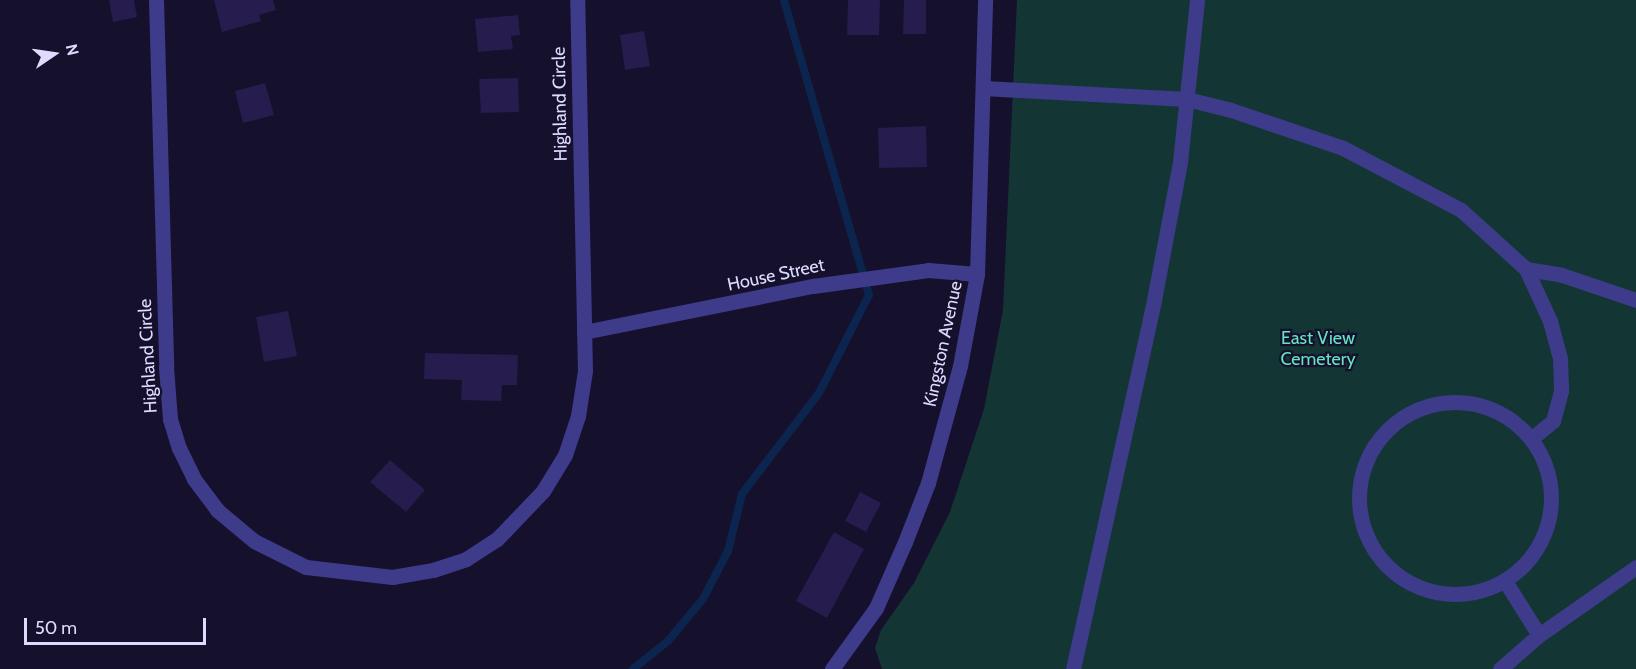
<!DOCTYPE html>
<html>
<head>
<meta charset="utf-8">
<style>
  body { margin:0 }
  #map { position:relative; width:1636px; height:669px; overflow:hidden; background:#15112c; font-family:Cabin,sans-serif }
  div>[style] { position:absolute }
  .green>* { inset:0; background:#133635 }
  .stream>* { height:8px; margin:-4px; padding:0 4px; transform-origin:4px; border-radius:4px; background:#0c254f }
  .building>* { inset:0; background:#261c4d }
  .minor>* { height:15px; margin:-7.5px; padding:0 7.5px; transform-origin:7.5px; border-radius:7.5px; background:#3e3b8b }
  .minor>.ring { margin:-7.5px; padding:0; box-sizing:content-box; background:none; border:15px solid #3e3b8b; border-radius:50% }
  span { translate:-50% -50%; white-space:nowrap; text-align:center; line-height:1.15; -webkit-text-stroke:4.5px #15112c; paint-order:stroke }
  .street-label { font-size:18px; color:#dfdbff }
  .park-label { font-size:18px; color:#63e3c3 }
  .north { position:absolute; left:24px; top:24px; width:60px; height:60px; -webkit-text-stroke:4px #15112c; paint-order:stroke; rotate:77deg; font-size:16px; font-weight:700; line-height:24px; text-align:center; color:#dfdbff }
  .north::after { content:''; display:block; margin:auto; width:21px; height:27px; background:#dfdbff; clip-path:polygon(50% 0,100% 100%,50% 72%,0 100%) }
  .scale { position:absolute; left:24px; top:618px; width:182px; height:27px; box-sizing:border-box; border:3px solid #dfdbff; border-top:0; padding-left:8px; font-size:18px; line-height:21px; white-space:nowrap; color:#dfdbff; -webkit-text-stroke:4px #15112c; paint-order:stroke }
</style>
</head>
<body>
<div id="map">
  <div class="green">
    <div style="clip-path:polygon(1017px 0,1636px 0,1636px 669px,882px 669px,875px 648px,881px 630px,914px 583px,950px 512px,984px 409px,1003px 310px)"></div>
  </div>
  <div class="stream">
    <div style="left:633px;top:669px;width:45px;rotate:-38.7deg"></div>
    <div style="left:668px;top:641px;width:55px;rotate:-50.2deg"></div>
    <div style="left:703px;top:599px;width:54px;rotate:-62.5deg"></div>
    <div style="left:728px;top:551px;width:59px;rotate:-76.2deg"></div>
    <div style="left:742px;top:494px;width:127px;rotate:-52.7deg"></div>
    <div style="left:819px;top:393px;width:110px;rotate:-63deg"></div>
    <div style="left:869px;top:295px;width:307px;rotate:-106.1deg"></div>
  </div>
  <div class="building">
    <div style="clip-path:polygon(109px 0,134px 0,137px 17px,113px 22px)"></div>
    <div style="clip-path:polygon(214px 0,273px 0,276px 10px,259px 15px,261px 21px,222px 32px)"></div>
    <div style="clip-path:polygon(848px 0,880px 0,879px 35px,847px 35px)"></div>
    <div style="clip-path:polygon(904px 0,926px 0,926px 34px,903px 34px)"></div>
    <div style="clip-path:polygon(518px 15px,520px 35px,511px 36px,513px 49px,478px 52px,475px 19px)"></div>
    <div style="clip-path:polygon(644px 31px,650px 66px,625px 70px,620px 35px)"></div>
    <div style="clip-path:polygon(518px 78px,519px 112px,481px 113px,479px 79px)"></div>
    <div style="clip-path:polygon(265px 83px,274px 115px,243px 123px,235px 91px)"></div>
    <div style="clip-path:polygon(926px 126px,927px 167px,879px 168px,878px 128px)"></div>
    <div style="clip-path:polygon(288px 311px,297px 356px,264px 362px,256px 317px)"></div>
    <div style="clip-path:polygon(425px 353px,518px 355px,517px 385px,502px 385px,501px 401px,461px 400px,462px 380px,424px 379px)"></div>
    <div style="clip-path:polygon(390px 460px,425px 490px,406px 512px,370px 482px)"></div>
    <div style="clip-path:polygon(860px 492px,881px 503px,866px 532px,845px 521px)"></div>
    <div style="clip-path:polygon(834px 532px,864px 549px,827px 618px,796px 601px)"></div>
  </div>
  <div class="minor">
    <div style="left:156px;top:0;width:367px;rotate:88.4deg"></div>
    <div style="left:166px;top:367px;width:52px;rotate:85.6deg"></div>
    <div style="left:170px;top:419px;width:30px;rotate:73deg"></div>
    <div style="left:179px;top:448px;width:34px;rotate:64deg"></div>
    <div style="left:194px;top:479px;width:39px;rotate:53deg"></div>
    <div style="left:217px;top:510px;width:48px;rotate:40deg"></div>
    <div style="left:254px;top:541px;width:58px;rotate:26.6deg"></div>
    <div style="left:306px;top:567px;width:87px;rotate:6.6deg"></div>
    <div style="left:392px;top:577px;width:42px;rotate:-9.7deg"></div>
    <div style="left:433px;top:570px;width:35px;rotate:-18deg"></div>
    <div style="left:466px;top:559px;width:37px;rotate:-33deg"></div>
    <div style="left:497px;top:539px;width:66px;rotate:-46.2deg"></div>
    <div style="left:543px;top:491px;width:42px;rotate:-58.6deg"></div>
    <div style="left:565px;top:455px;width:41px;rotate:-71.6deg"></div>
    <div style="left:578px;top:416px;width:46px;rotate:-81.2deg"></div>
    <div style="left:585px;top:371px;width:371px;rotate:-91.2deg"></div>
    <div style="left:983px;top:88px;width:204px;rotate:3.1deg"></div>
    <div style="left:1187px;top:99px;width:45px;rotate:14deg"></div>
    <div style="left:1231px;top:110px;width:118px;rotate:18.7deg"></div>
    <div style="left:1343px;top:148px;width:133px;rotate:27.7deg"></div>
    <div style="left:1461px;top:210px;width:88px;rotate:42.2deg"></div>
    <div style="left:1526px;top:269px;width:57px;rotate:65.2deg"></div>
    <div style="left:1550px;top:321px;width:38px;rotate:75deg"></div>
    <div style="left:1560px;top:358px;width:33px;rotate:88deg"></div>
    <div style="left:1561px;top:391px;width:31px;rotate:105deg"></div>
    <div style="left:1553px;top:421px;width:28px;rotate:141deg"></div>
    <div style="left:1526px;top:269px;width:36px;rotate:9deg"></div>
    <div style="left:1562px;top:275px;width:78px;rotate:18.7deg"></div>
    <div style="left:584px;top:332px;width:234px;rotate:-11.4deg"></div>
    <div style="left:813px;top:286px;width:116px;rotate:-7.9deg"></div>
    <div style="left:928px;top:270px;width:49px;rotate:4.7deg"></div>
    <div class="ring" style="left:1359px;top:402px;width:177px;height:177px"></div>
    <div style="left:1505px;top:581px;width:64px;rotate:57.8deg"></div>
    <div style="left:832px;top:669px;width:75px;rotate:-54.2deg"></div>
    <div style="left:876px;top:608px;width:72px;rotate:-66.3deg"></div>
    <div style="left:905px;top:542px;width:63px;rotate:-68.7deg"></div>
    <div style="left:928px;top:483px;width:121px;rotate:-74.7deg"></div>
    <div style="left:960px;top:366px;width:94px;rotate:-79.5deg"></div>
    <div style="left:977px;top:274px;width:274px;rotate:-88.3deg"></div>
    <div style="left:1073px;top:669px;width:378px;rotate:-77.6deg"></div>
    <div style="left:1154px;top:300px;width:140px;rotate:-79.3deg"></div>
    <div style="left:1180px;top:162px;width:163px;rotate:-84deg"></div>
    <div style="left:1500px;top:669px;width:52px;rotate:-41.1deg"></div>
    <div style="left:1539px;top:635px;width:118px;rotate:-35deg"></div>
  </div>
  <div class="street-label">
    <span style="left:560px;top:104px;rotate:-91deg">Highland Circle</span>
    <span style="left:776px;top:275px;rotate:-12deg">House Street</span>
    <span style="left:943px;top:344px;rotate:-78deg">Kingston Avenue</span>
    <span style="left:148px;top:356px;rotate:-93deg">Highland Circle</span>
  </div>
  <div class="park-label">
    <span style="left:1318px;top:349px">East View<br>Cemetery</span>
  </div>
  <div class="north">N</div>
  <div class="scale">50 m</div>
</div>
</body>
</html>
